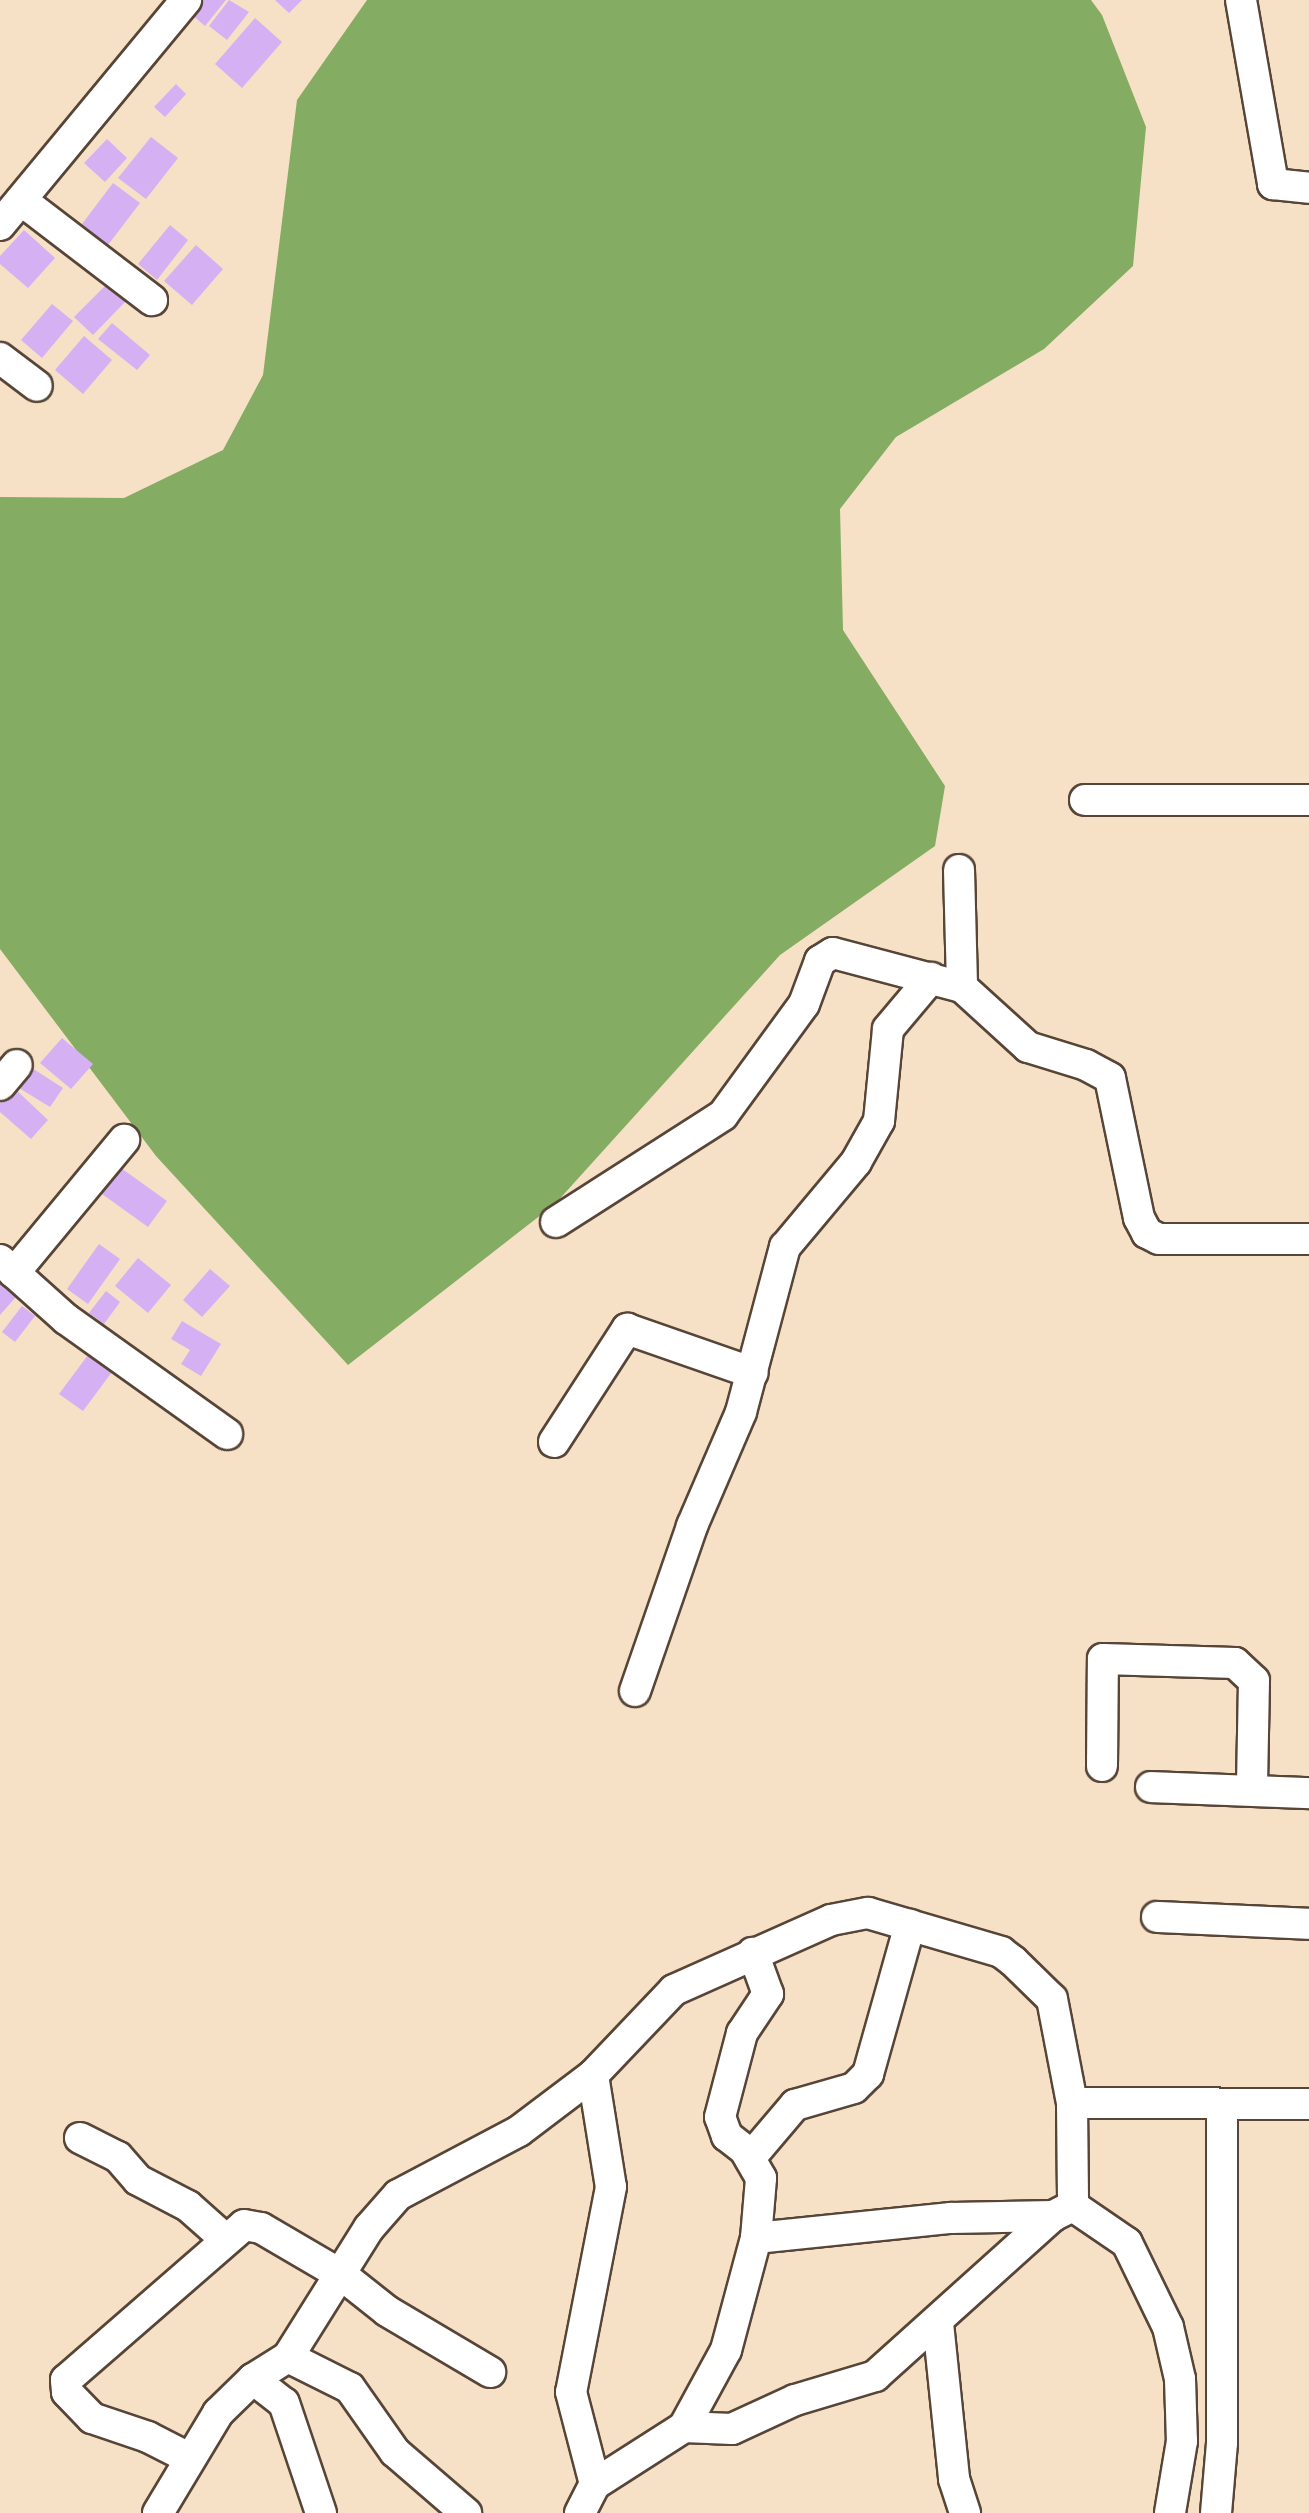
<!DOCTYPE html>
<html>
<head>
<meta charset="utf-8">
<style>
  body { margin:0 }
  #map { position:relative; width:1309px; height:2513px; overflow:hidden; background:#f6e1c7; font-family:Itim,sans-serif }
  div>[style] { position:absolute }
  .forest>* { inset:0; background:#84ac62 }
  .building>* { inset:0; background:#d5b0f2 }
  .roads { filter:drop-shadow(2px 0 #574537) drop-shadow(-2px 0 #574537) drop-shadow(0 2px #574537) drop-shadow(0 -2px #574537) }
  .minor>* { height:30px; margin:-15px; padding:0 15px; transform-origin:15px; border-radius:15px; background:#fff }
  span { translate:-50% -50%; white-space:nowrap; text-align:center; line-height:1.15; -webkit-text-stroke:6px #fbf7ec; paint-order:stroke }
</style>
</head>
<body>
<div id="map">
  <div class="forest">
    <div style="clip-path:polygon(367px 0,1091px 0,1102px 15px,1146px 127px,1133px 266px,1044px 349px,896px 437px,840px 509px,843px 630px,945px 786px,935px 846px,780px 955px,555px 1204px,348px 1365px,156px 1156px,0 949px,0 497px,124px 498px,223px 450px,263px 375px,297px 100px)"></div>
  </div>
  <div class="building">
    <div style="clip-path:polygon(202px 0,226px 0,205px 26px,191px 14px)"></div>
    <div style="clip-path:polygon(229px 0,249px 12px,227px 40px,209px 26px)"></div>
    <div style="clip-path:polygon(275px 0,302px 0,289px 13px)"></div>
    <div style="clip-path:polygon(255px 18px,282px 42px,242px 88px,215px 64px)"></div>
    <div style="clip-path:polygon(176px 84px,186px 94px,165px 117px,154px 107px)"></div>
    <div style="clip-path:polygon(151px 137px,178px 158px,146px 199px,118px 178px)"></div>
    <div style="clip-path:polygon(107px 139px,127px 158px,105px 182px,84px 163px)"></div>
    <div style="clip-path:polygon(113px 183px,140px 203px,108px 245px,82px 224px)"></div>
    <div style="clip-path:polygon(170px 225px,188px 240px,157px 280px,138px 264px)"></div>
    <div style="clip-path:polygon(24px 230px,55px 258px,28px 288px,0 264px,0 256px)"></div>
    <div style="clip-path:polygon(196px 245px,223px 269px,192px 305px,164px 281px)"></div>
    <div style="clip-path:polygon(113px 278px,131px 296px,93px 335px,74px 317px)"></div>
    <div style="clip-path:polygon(52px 304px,73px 321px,42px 358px,21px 340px)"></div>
    <div style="clip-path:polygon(112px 323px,150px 355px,137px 370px,98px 339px)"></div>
    <div style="clip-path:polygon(84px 336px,112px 360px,83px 394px,55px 370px)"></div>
    <div style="clip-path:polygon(62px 1038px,93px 1064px,71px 1089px,40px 1063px)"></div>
    <div style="clip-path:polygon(32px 1068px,63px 1088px,50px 1107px,19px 1088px)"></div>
    <div style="clip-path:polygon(14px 1088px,48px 1120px,31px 1139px,0 1112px,0 1103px)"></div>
    <div style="clip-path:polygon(114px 1163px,167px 1201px,148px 1227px,95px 1189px)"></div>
    <div style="clip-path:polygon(99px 1244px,120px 1259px,88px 1304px,67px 1289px)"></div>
    <div style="clip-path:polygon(138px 1258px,171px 1285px,148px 1313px,115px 1286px)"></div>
    <div style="clip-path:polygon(0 1268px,23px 1289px,0 1315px)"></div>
    <div style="clip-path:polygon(210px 1269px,230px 1286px,202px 1317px,183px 1300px)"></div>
    <div style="clip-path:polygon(106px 1291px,120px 1302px,104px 1324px,89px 1313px)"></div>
    <div style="clip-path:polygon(22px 1306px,35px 1316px,15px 1342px,2px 1332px)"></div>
    <div style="clip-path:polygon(182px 1321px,221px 1344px,201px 1376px,181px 1364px,190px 1350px,171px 1339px)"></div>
    <div style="clip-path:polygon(91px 1351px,115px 1368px,83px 1411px,59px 1394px)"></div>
  </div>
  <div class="roads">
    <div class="minor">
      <div style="left:1241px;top:0;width:187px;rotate:80.1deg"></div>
      <div style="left:1273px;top:184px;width:36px;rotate:6deg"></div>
      <div style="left:21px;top:200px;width:165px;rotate:37.4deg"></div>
      <div style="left:0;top:225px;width:292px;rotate:-50.4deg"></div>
      <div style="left:0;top:358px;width:46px;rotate:37.1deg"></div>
      <div style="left:1085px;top:800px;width:224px"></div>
      <div style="left:959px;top:870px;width:117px;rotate:88.5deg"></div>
      <div style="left:0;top:1085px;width:26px;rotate:-50deg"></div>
      <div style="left:556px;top:1222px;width:198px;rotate:-32.6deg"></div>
      <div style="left:723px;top:1115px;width:137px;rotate:-53.9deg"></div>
      <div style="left:804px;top:1004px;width:46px;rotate:-69.6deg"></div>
      <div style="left:820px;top:961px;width:15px;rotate:-32deg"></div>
      <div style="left:833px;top:953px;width:133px;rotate:14.8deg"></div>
      <div style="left:962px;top:987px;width:89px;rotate:42.3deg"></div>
      <div style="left:1028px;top:1047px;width:61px;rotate:17.2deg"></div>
      <div style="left:1086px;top:1065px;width:27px;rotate:28deg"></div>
      <div style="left:1110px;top:1078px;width:143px;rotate:78.3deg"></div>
      <div style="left:1139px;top:1218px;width:17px;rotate:62deg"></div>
      <div style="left:1147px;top:1233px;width:13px;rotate:27deg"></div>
      <div style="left:1159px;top:1239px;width:150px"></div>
      <div style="left:0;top:1260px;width:89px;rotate:41.8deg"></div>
      <div style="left:66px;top:1319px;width:198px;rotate:35.5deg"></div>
      <div style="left:14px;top:1273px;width:173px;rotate:-50.4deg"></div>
      <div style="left:554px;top:1442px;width:135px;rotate:-57.1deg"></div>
      <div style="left:627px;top:1329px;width:133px;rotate:19.2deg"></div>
      <div style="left:635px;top:1691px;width:175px;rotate:-70.9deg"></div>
      <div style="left:692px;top:1526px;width:124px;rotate:-66.7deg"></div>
      <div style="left:741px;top:1412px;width:171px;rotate:-75.1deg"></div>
      <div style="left:785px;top:1247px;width:111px;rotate:-50.1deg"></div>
      <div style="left:856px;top:1162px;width:47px;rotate:-60.7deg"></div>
      <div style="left:879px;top:1121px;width:92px;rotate:-84.4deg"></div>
      <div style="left:888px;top:1029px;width:67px;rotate:-49.9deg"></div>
      <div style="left:1102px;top:1766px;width:107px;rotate:-89.5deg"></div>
      <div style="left:1103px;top:1659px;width:132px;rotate:1.7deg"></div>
      <div style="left:1235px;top:1663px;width:26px;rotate:43deg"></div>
      <div style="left:1254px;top:1681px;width:109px;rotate:91.1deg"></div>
      <div style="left:1151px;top:1787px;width:158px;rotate:2.2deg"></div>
      <div style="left:1157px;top:1917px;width:152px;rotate:2.6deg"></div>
      <div style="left:593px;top:2075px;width:113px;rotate:80.9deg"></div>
      <div style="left:611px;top:2187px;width:209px;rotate:101deg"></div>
      <div style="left:571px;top:2392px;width:95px;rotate:75.4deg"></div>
      <div style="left:1072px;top:2103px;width:103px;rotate:89.4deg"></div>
      <div style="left:1073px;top:2206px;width:65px;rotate:34.4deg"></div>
      <div style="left:1127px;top:2243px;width:93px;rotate:64deg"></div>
      <div style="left:1168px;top:2327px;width:53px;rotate:77deg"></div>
      <div style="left:1180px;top:2379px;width:62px;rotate:88.2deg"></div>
      <div style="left:1182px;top:2441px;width:73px;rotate:99.5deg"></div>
      <div style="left:80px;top:2138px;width:42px;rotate:26.6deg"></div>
      <div style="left:118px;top:2157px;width:30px;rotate:49deg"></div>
      <div style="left:138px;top:2180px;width:56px;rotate:27.5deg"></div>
      <div style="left:188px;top:2206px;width:48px;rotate:41.6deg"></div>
      <div style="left:750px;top:2158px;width:70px;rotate:-49.7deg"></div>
      <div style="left:795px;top:2105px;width:61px;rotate:-16.1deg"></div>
      <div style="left:854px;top:2088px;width:20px;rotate:-45deg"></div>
      <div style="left:868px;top:2074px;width:155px;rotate:-74.3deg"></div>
      <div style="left:756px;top:2238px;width:196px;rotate:-5.9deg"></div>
      <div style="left:951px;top:2218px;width:102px;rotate:-1.1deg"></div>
      <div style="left:938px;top:2323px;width:157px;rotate:84.1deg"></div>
      <div style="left:954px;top:2479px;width:36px;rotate:72deg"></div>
      <div style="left:288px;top:2357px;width:69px;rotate:26.6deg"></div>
      <div style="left:350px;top:2388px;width:78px;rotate:54.9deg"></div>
      <div style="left:395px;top:2452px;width:94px;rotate:40.7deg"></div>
      <div style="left:253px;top:2379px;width:39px;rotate:38deg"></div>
      <div style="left:284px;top:2403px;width:116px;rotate:71.4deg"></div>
      <div style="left:684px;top:2427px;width:88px;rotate:-61.4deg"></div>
      <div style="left:726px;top:2350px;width:116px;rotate:-75deg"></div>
      <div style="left:756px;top:2238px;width:60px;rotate:-85.2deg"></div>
      <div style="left:761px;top:2178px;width:32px;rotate:-120deg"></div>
      <div style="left:745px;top:2150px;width:23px;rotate:-142deg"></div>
      <div style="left:727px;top:2136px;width:20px;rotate:-110deg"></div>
      <div style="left:720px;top:2117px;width:87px;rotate:-75.3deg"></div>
      <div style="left:742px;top:2033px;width:47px;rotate:-56.3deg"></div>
      <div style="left:768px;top:1994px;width:44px;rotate:-110.1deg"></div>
      <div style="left:189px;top:2458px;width:46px;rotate:-152.9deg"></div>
      <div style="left:148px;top:2437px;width:59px;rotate:-161.3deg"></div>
      <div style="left:92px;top:2418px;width:36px;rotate:-134deg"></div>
      <div style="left:67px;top:2392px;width:12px;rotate:-95deg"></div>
      <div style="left:66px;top:2380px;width:236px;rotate:-41deg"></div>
      <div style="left:244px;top:2225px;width:17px;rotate:10deg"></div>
      <div style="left:261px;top:2228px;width:95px;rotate:30.3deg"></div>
      <div style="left:343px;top:2276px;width:56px;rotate:38.5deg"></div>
      <div style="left:387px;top:2311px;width:120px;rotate:30.6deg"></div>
      <div style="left:158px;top:2513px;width:117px;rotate:-59deg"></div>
      <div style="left:218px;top:2413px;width:49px;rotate:-44.2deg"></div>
      <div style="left:253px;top:2379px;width:41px;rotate:-32.2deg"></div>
      <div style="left:288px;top:2357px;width:152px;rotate:-57.9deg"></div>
      <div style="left:369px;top:2228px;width:44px;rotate:-48.7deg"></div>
      <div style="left:398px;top:2195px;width:137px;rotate:-27.9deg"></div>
      <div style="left:519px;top:2131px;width:93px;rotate:-37.1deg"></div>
      <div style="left:593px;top:2075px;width:117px;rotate:-46.4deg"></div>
      <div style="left:674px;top:1990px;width:172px;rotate:-24deg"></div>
      <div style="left:831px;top:1920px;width:38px;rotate:-11deg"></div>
      <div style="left:868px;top:1913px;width:139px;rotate:16.3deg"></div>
      <div style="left:1001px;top:1952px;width:15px;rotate:37deg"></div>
      <div style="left:1013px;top:1961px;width:54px;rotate:44.3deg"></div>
      <div style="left:1052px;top:1999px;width:106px;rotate:79.1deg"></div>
      <div style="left:1072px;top:2103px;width:237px;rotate:0.2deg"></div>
      <div style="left:580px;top:2513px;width:33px;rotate:-63deg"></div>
      <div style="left:595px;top:2484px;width:106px;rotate:-32.6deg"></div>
      <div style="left:684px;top:2427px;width:48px;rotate:2.4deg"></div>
      <div style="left:732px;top:2429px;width:69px;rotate:-24.7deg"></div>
      <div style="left:795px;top:2400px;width:84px;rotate:-16.7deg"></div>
      <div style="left:875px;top:2376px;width:239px;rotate:-42deg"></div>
      <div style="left:1053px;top:2216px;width:22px;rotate:-27deg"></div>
      <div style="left:1216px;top:2513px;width:70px;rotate:-85.1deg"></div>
      <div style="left:1222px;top:2443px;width:339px;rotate:-90deg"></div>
    </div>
  </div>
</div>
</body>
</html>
